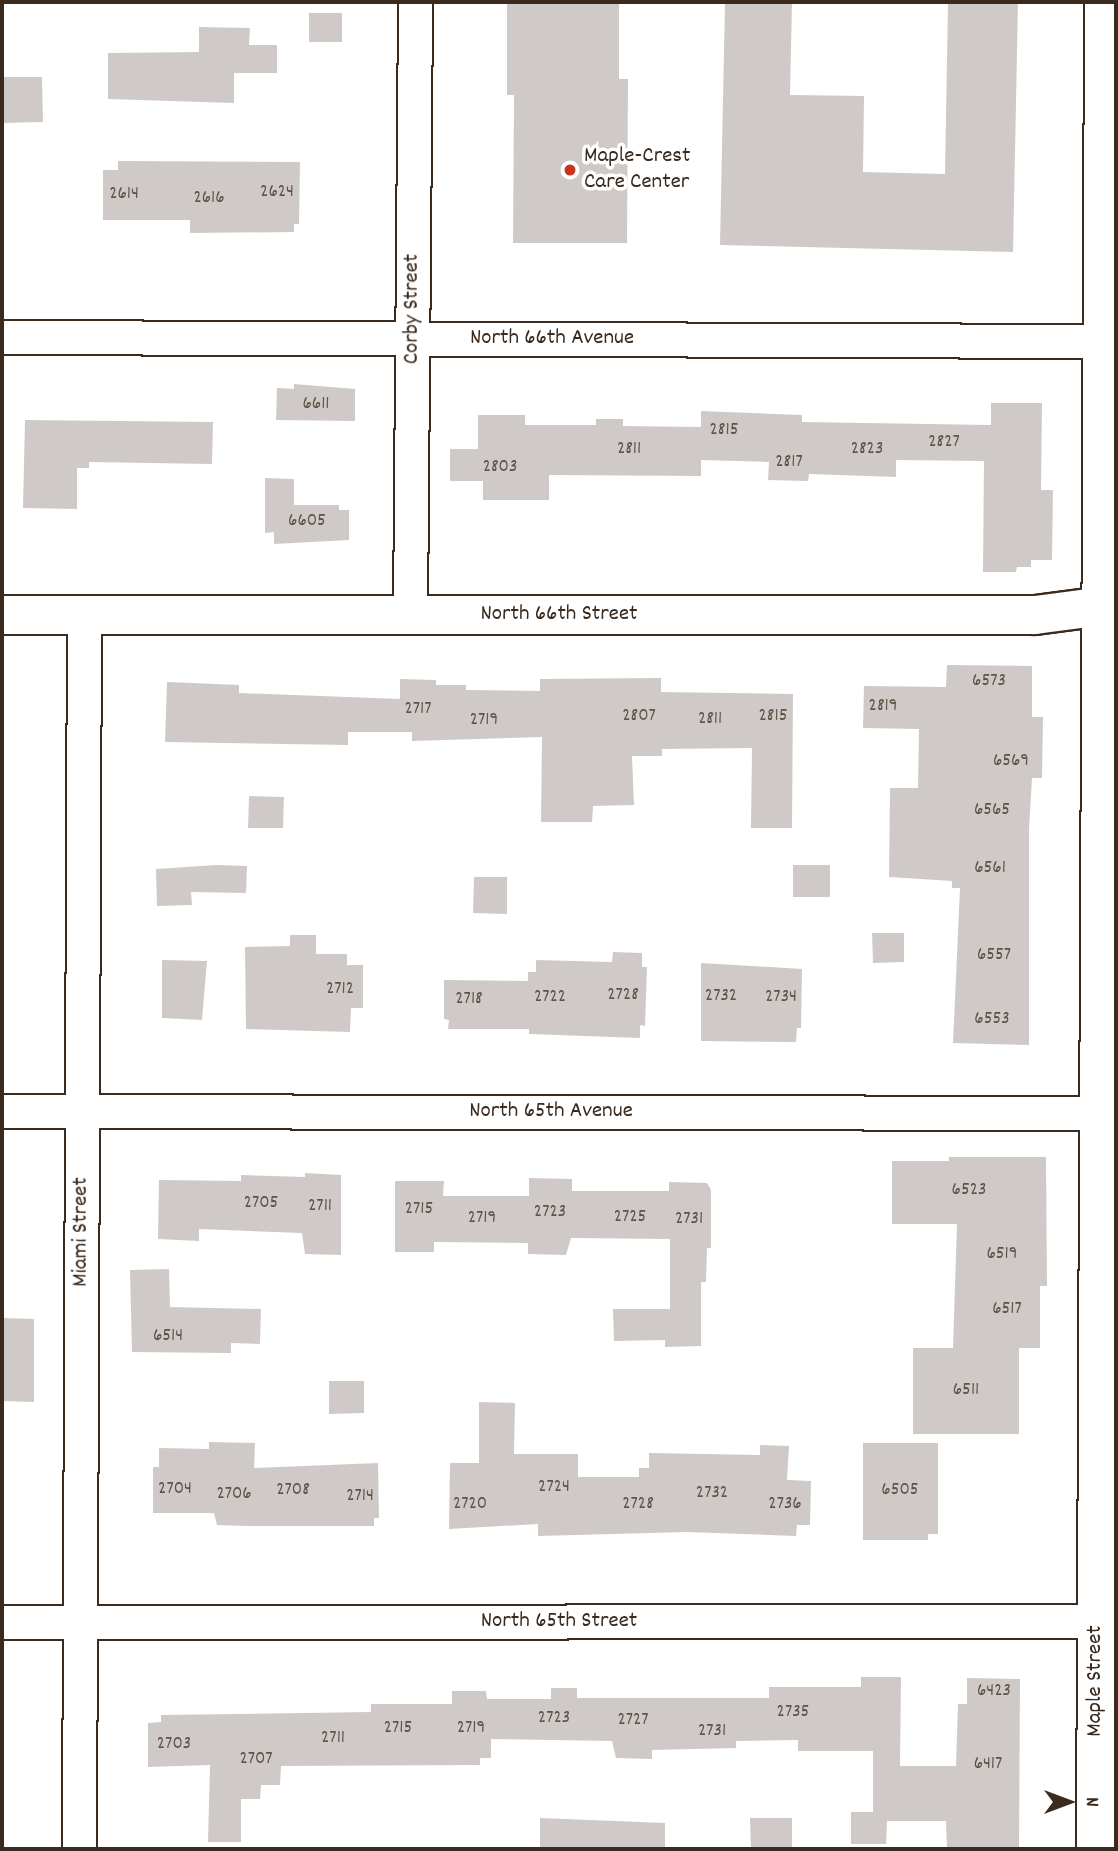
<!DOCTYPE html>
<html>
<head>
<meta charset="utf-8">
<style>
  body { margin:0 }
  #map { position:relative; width:1118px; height:1851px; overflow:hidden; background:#fff; font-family:Dekko,sans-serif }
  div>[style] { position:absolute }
  .building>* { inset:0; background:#cfcac7 }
  .roads { filter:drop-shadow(2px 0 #3b2a1e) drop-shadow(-2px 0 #3b2a1e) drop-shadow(0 2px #3b2a1e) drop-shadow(0 -2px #3b2a1e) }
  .minor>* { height:33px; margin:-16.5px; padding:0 16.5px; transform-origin:16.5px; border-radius:16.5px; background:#fff }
  .tertiary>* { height:38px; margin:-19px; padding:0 19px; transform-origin:19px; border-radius:19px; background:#fff }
  .primary>* { height:38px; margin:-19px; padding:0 19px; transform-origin:19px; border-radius:19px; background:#fff }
  .dots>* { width:19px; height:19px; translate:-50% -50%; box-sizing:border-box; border:4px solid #fff; border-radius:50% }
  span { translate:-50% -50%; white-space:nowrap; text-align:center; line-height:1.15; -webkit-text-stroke:7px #fff; paint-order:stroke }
  .number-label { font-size:19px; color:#605248 }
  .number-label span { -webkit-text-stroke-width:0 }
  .poi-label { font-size:23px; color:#3b2a1e }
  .left { translate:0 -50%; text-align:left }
  .street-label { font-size:23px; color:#3b2a1e }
  .frame { position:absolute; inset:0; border:4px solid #3b2a1e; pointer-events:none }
  .north { position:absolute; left:1034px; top:1767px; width:70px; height:70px; -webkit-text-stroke:5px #fff; paint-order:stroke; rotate:90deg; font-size:19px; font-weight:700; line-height:28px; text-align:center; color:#3b2a1e }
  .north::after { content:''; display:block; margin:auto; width:24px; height:32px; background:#3b2a1e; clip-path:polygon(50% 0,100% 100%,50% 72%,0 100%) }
</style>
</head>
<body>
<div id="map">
  <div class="building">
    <div style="clip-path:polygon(507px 2px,619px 2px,619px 79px,628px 79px,627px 243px,513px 243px,514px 95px,507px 95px)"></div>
    <div style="clip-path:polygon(725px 2px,792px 2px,790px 95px,864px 96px,863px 172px,945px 174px,948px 2px,1018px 2px,1013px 252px,720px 245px)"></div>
    <div style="clip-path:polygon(309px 13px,342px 13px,342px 42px,309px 42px)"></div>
    <div style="clip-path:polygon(199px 27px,250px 28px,249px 45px,277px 45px,277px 73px,234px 73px,234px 103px,108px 99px,108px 53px,199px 52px)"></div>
    <div style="clip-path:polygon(2px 77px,42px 77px,43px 122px,2px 123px)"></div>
    <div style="clip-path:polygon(118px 161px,300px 162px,299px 224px,294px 224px,294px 232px,190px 233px,190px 220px,103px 220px,103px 170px,118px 170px)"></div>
    <div style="clip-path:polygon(294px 384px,355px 389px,355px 421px,276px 420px,277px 388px,294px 389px)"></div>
    <div style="clip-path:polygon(991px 403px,1042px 403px,1041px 490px,1053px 490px,1052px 560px,1031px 560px,1031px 567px,1017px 567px,1016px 572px,983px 572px,984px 461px,896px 460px,896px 477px,809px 474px,808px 481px,768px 480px,769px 462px,701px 460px,701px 476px,549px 475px,549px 500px,483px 500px,483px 481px,450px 481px,450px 449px,478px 449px,478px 415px,525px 415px,525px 425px,596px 425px,596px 419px,623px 419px,623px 426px,701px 427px,701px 411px,802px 415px,802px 422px,991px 425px)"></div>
    <div style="clip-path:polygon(25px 420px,213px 422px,212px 464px,89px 462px,89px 468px,77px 468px,77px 509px,23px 508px)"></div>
    <div style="clip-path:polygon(265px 478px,294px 479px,294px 505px,339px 505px,339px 510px,349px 510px,349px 540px,274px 544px,274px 532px,265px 533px)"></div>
    <div style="clip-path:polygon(947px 665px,1032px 666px,1032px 717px,1043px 717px,1042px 778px,1032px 778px,1029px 830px,1029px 1045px,953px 1043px,960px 888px,952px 888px,952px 881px,889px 877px,890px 788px,918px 788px,919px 729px,863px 728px,864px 686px,946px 687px)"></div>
    <div style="clip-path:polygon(661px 678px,661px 692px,793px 694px,792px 828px,751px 828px,752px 748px,662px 749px,662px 756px,632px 756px,634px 805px,593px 806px,592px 822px,541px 822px,542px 737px,412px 741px,412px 732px,348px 732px,348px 745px,165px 742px,167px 682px,239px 685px,239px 693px,400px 699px,400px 679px,436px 680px,436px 685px,466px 685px,466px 690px,540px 691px,540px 679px)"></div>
    <div style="clip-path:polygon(249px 796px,284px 797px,283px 828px,248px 828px)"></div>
    <div style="clip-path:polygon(216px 865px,247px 866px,246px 893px,191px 892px,192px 905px,157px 906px,156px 869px)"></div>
    <div style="clip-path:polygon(793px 865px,830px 865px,830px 897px,793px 897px)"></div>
    <div style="clip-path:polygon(474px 877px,507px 877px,507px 914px,473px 913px)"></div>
    <div style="clip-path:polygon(872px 933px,904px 933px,904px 962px,873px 963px)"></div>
    <div style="clip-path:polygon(290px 935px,316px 935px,316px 954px,347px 954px,347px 965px,363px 965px,363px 1008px,351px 1008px,350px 1032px,246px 1029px,245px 947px,290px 946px)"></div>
    <div style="clip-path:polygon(613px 952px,642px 953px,642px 967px,647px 967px,645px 1026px,640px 1025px,640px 1038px,529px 1034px,529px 1029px,448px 1029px,449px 1020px,444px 1019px,444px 980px,528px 981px,528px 972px,536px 972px,536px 960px,612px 962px)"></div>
    <div style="clip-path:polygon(162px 960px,207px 961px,202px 1020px,162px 1018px)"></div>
    <div style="clip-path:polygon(701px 963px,802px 969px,801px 1028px,797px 1028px,796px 1042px,701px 1041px)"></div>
    <div style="clip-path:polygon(949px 1157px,1046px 1157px,1047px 1286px,1040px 1286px,1040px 1348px,1019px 1348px,1019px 1434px,913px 1434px,913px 1348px,953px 1348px,957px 1224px,892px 1224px,892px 1161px,949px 1161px)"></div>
    <div style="clip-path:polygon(305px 1173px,341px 1175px,341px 1255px,305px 1254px,302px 1233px,199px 1229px,199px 1241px,158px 1239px,159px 1180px,241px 1181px,241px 1175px,305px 1177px)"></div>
    <div style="clip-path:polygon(529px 1178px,572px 1179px,572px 1191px,669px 1191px,669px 1182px,707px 1183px,711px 1190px,711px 1248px,707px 1248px,706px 1282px,701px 1282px,701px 1346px,665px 1347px,665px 1340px,614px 1341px,613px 1309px,670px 1309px,670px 1239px,571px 1238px,566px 1255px,528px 1254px,528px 1243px,434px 1242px,434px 1252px,395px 1252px,395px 1181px,444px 1181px,443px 1196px,529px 1196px)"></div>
    <div style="clip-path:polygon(169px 1269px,170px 1307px,261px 1309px,260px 1344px,231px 1343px,231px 1353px,132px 1352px,130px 1270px)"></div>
    <div style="clip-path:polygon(2px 1318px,34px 1319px,34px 1402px,2px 1401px)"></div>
    <div style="clip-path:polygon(329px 1381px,364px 1381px,364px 1413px,329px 1414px)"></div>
    <div style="clip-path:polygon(479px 1402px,515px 1403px,514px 1454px,578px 1454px,578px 1477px,639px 1477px,639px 1468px,649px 1468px,649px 1453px,760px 1455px,760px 1445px,789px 1446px,787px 1480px,811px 1481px,810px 1525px,797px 1525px,796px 1536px,687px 1532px,538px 1536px,538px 1524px,449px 1529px,450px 1463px,479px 1463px)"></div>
    <div style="clip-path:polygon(209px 1442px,255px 1443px,254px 1468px,378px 1463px,379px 1518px,374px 1518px,374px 1526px,247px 1526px,217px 1525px,214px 1513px,153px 1513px,153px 1467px,159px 1467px,159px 1448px,209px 1449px)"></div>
    <div style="clip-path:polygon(863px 1443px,938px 1443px,938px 1534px,928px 1534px,928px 1540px,863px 1540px)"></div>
    <div style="clip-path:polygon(861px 1677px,901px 1677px,900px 1766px,956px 1766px,958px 1704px,967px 1704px,967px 1678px,1020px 1679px,1019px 1849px,947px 1849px,946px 1821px,887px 1821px,886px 1844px,851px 1844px,851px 1812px,873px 1812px,873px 1751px,798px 1751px,798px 1740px,736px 1741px,736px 1748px,652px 1750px,652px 1759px,616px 1758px,612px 1741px,491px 1739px,491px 1758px,480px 1758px,480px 1765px,281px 1766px,280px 1785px,261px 1785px,260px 1799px,241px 1799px,241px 1842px,208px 1842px,210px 1765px,148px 1767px,148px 1723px,161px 1722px,161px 1715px,371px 1712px,371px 1704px,452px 1704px,452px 1691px,486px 1691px,487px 1699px,551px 1699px,551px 1688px,577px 1688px,577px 1698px,769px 1698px,769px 1687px,861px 1687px)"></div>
    <div style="clip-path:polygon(540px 1818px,665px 1823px,665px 1849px,540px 1849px)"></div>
    <div style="clip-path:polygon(750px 1818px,792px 1818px,792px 1849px,751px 1849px)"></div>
  </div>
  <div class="roads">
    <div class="minor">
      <div style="left:2px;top:337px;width:1100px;rotate:0.21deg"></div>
      <div style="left:410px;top:615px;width:613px;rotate:-89.53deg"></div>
      <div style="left:2px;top:1111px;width:1098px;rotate:0.1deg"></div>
      <div style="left:2px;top:1622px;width:1114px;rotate:-0.05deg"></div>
      <div style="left:79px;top:1849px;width:1234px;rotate:-89.77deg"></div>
    </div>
    <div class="tertiary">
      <div style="left:2px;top:615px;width:1033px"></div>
      <div style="left:1035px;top:615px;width:69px;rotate:-7.5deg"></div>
    </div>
    <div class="primary">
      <div style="left:1096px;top:1849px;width:1847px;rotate:-89.75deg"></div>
    </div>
  </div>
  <div class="dots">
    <div style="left:570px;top:170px;background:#c8321e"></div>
  </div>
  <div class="number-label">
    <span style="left:277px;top:193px">2624</span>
    <span style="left:124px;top:195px">2614</span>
    <span style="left:209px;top:199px">2616</span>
    <span style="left:316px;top:405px">6611</span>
    <span style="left:724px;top:431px">2815</span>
    <span style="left:944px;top:443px">2827</span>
    <span style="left:629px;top:450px">2811</span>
    <span style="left:867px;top:450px">2823</span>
    <span style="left:789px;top:463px">2817</span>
    <span style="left:500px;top:468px">2803</span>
    <span style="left:307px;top:522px">6605</span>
    <span style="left:989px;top:682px">6573</span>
    <span style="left:883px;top:707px">2819</span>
    <span style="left:418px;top:710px">2717</span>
    <span style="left:639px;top:717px">2807</span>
    <span style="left:773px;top:717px">2815</span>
    <span style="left:710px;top:720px">2811</span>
    <span style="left:484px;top:721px">2719</span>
    <span style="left:1011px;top:762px">6569</span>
    <span style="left:992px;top:811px">6565</span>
    <span style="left:990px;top:869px">6561</span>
    <span style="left:994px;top:956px">6557</span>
    <span style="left:340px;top:990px">2712</span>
    <span style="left:623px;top:996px">2728</span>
    <span style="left:721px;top:997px">2732</span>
    <span style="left:550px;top:998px">2722</span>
    <span style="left:781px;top:998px">2734</span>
    <span style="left:469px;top:1000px">2718</span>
    <span style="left:992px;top:1020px">6553</span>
    <span style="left:969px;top:1191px">6523</span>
    <span style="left:261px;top:1204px">2705</span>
    <span style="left:320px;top:1207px">2711</span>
    <span style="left:419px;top:1210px">2715</span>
    <span style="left:550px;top:1213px">2723</span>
    <span style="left:630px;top:1218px">2725</span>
    <span style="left:482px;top:1219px">2719</span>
    <span style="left:689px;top:1220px">2731</span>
    <span style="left:1002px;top:1255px">6519</span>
    <span style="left:1007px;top:1310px">6517</span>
    <span style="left:168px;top:1337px">6514</span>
    <span style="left:966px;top:1391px">6511</span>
    <span style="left:554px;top:1488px">2724</span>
    <span style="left:175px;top:1490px">2704</span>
    <span style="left:293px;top:1491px">2708</span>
    <span style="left:900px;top:1491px">6505</span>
    <span style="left:712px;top:1494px">2732</span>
    <span style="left:234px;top:1495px">2706</span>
    <span style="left:360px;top:1497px">2714</span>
    <span style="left:470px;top:1505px">2720</span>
    <span style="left:638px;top:1505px">2728</span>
    <span style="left:785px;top:1505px">2736</span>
    <span style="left:994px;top:1692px">6423</span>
    <span style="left:793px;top:1713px">2735</span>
    <span style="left:554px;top:1719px">2723</span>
    <span style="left:633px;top:1721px">2727</span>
    <span style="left:398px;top:1729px">2715</span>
    <span style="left:471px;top:1729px">2719</span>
    <span style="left:712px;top:1732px">2731</span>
    <span style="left:333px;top:1739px">2711</span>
    <span style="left:174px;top:1745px">2703</span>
    <span style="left:256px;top:1760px">2707</span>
    <span style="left:988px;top:1765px">6417</span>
  </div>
  <div class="poi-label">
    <span class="left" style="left:584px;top:170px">Maple-Crest<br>Care Center</span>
  </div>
  <div class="street-label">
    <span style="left:413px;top:309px;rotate:-90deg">Corby Street</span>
    <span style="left:552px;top:339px">North 66th Avenue</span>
    <span style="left:559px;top:615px">North 66th Street</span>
    <span style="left:551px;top:1112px">North 65th Avenue</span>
    <span style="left:82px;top:1232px;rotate:-90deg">Miami Street</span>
    <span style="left:559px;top:1622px">North 65th Street</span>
    <span style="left:1096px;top:1681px;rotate:-90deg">Maple Street</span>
  </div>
  <div class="frame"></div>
  <div class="north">N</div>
</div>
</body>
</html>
